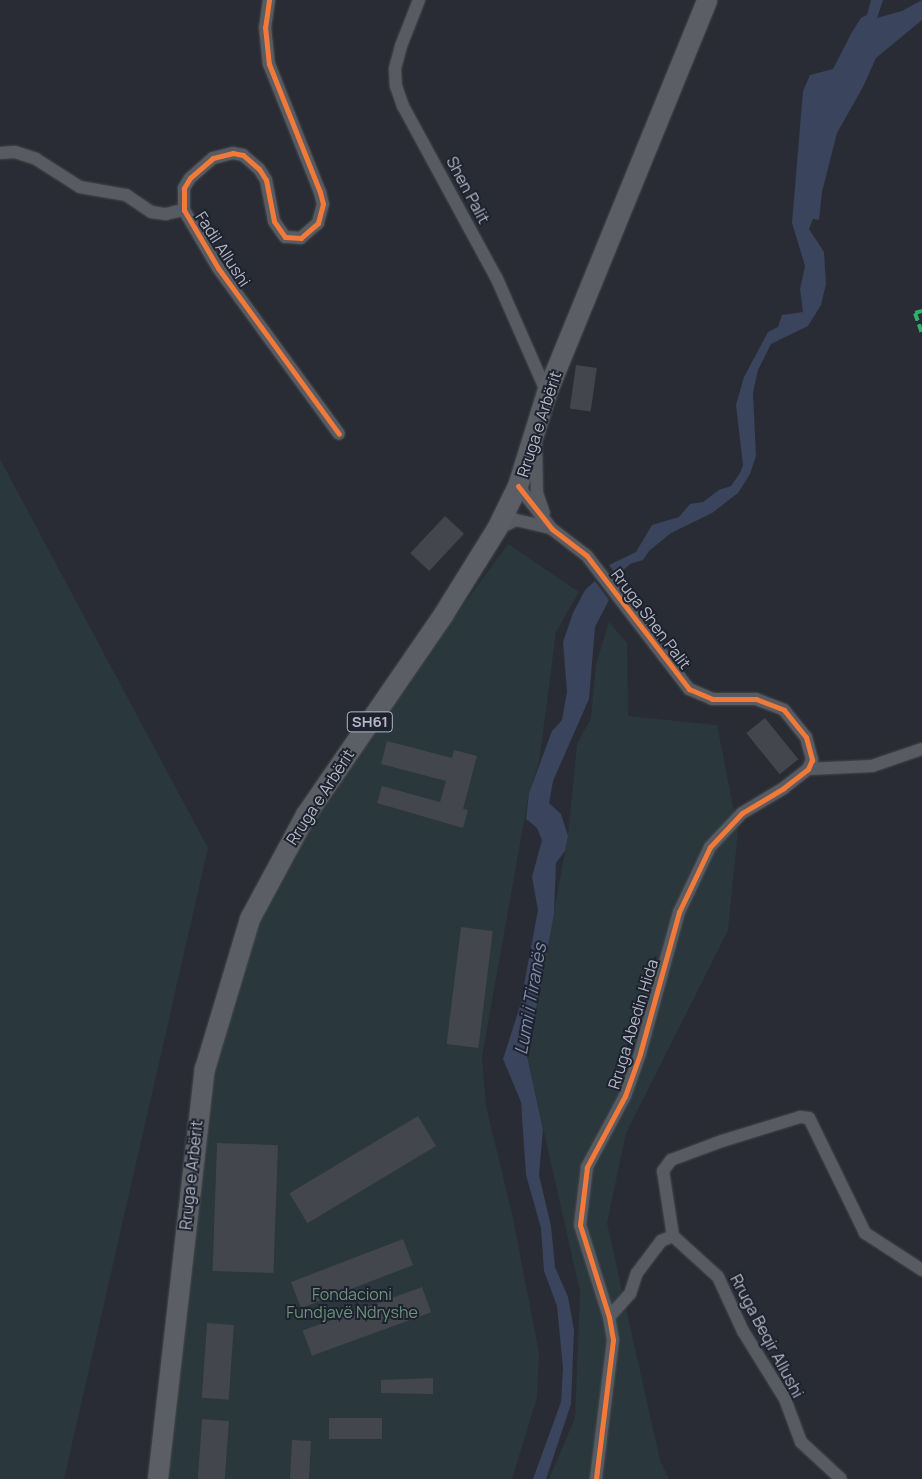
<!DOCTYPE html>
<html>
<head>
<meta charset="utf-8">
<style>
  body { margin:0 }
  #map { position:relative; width:922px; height:1479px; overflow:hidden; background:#292c34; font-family:Manrope,sans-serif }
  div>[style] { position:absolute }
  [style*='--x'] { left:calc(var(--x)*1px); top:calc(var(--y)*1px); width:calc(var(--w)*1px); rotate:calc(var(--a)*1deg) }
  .green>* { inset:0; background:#2a373c }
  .water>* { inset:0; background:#3a445c }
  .building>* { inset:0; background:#43464d; transform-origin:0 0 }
  .roads { filter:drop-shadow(0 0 1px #47494e) drop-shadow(0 0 1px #47494e) }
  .street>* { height:12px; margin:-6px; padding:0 6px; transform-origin:6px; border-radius:6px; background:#595b62 }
  .primary>* { height:20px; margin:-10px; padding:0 10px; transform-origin:10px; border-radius:10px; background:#5b5e64 }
  .quiet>* { height:4px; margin-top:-2px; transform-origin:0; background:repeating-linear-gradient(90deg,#2db169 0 8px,transparent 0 12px) }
  .cycleway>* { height:5px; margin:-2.5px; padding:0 2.5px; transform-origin:2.5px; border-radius:2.5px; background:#f17a3a }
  span { translate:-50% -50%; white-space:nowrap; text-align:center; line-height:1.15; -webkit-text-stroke:4px #1d222e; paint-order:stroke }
  .shield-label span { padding:1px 4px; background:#1d222e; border:1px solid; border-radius:4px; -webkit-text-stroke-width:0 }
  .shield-label { font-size:15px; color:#b3b8c5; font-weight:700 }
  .street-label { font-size:16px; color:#b3b8c5 }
  .park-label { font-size:16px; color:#6d937b }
  .water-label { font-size:18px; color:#7e8baa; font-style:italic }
</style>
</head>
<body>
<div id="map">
  <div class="green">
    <i style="clip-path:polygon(0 459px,208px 848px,64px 1479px,0 1479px)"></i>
    <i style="clip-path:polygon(508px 544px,579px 592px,556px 632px,539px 762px,529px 793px,482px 1057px,486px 1106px,513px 1218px,539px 1353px,537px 1397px,512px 1479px,152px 1479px,208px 1070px,245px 944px,304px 831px,362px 744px)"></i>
    <i style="clip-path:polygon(609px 622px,627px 643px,628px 716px,717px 725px,738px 831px,728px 930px,626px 1133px,607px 1223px,660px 1460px,669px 1479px,549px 1479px,575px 1418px,580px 1292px,527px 1056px,568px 836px,577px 744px,591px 718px,596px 664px)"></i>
  </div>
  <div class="water">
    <i style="clip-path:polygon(871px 0,883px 0,877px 18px,902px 11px,922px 0,922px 20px,876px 58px,863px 87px,837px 133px,822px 192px,819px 220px,813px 219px,809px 229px,824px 252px,826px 284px,821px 305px,808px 326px,771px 344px,758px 370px,753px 393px,756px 456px,750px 474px,738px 493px,712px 513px,671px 533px,649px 551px,643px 560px,630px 564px,617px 576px,609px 565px,636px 552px,652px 525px,679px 517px,690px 504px,703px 502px,719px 490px,731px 486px,740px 473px,743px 465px,736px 405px,744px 377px,768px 332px,778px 327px,782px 315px,803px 312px,800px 289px,805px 266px,792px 223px,803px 91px,810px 75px,833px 69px,852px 32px,861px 18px,867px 15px)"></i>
    <i style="clip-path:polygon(595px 581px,609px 600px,595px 627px,589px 699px,553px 781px,549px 803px,561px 814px,568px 836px,565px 851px,556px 863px,554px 914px,527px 1056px,543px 1129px,539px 1175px,551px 1226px,555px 1267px,568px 1297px,574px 1330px,571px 1404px,546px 1479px,533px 1479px,561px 1402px,563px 1368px,557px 1306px,544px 1271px,541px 1228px,526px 1175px,521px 1102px,503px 1059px,520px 1006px,538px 910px,532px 877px,542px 840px,537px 828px,526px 819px,529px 793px,552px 731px,562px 720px,567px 692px,563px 642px,573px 613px,585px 590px)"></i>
  </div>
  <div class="building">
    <i style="left:576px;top:365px;width:21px;height:44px;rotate:8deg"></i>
    <i style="left:445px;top:516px;width:26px;height:51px;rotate:43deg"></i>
    <i style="left:765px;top:718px;width:53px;height:24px;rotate:51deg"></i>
    <i style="clip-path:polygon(387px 741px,452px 758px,454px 750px,477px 756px,463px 809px,468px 810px,463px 828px,377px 803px,382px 786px,440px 802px,446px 781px,381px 764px)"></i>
    <i style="left:461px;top:927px;width:32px;height:118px;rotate:7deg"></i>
    <i style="left:418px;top:1116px;width:35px;height:150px;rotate:59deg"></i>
    <i style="left:217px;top:1143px;width:61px;height:128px;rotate:2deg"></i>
    <i style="left:403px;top:1239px;width:28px;height:120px;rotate:69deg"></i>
    <i style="left:422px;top:1287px;width:27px;height:127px;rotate:70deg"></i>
    <i style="left:207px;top:1323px;width:27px;height:75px;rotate:4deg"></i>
    <i style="clip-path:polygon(433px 1378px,433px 1394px,381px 1393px,381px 1380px)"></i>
    <i style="left:329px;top:1418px;width:53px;height:21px"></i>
    <i style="left:202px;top:1419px;width:27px;height:60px;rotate:4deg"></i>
    <i style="left:292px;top:1440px;width:19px;height:39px;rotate:3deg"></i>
  </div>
  <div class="roads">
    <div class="street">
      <i style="--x:269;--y:0;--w:27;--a:98"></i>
      <i style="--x:265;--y:27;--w:37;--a:84"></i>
      <i style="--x:269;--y:64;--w:138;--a:68.3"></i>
      <i style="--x:320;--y:192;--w:12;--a:76"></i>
      <i style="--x:323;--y:204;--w:20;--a:105"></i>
      <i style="--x:318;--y:223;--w:23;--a:139"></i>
      <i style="--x:301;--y:238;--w:16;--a:-176"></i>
      <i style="--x:285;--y:237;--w:19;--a:-125"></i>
      <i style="--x:274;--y:221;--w:42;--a:-101"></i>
      <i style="--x:266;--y:180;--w:13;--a:-122"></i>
      <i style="--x:259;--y:169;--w:21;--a:-139"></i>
      <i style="--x:243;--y:155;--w:10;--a:-169"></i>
      <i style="--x:233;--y:153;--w:21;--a:166"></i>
      <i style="--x:213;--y:158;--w:30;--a:139"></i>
      <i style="--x:190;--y:178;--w:12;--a:121"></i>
      <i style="--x:184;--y:188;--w:22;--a:90"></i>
      <i style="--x:184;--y:210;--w:67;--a:59.6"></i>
      <i style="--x:218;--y:268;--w:205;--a:53.9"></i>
      <i style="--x:419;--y:0;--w:49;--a:111.4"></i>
      <i style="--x:401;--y:46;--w:24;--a:105"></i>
      <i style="--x:395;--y:69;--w:17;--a:87"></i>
      <i style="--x:396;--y:86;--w:21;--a:71"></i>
      <i style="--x:403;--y:106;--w:197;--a:61.5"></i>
      <i style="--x:497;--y:279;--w:124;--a:66.3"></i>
      <i style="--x:0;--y:153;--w:15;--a:-4"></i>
      <i style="--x:15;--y:152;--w:22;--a:18"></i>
      <i style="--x:36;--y:159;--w:52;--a:32.5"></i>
      <i style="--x:80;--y:187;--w:47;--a:9.9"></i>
      <i style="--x:126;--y:195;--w:30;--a:34"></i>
      <i style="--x:151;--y:212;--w:15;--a:8"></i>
      <i style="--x:166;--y:214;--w:18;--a:-13"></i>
      <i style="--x:536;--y:447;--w:46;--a:88.8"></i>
      <i style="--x:537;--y:493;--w:21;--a:71"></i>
      <i style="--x:518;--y:486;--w:55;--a:51.7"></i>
      <i style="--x:552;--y:529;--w:44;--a:37.6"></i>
      <i style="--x:587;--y:556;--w:168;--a:52.5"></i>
      <i style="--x:689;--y:689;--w:25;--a:23"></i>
      <i style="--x:712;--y:699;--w:44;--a:0"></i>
      <i style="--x:756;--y:699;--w:30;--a:21"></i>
      <i style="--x:784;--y:710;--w:35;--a:51"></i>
      <i style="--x:806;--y:737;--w:24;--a:75"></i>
      <i style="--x:812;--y:760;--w:10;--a:114"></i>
      <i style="--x:808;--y:769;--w:31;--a:142"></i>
      <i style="--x:784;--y:788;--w:49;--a:149.2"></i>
      <i style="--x:742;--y:813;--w:47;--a:133.3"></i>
      <i style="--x:710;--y:847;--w:72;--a:115.5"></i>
      <i style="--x:679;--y:912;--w:147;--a:105.4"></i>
      <i style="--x:640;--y:1054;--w:45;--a:109.7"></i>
      <i style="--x:625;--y:1096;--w:81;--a:118.2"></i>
      <i style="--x:587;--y:1167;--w:58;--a:96.9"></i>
      <i style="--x:580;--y:1225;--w:96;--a:72.5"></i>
      <i style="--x:609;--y:1317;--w:23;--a:80"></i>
      <i style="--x:613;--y:1340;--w:140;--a:97"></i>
      <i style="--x:498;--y:529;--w:20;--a:-27"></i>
      <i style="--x:516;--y:520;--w:35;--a:13"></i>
      <i style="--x:808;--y:769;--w:64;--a:-2.7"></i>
      <i style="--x:872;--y:766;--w:53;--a:-18.8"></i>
      <i style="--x:673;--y:1236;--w:66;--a:-98.7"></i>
      <i style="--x:663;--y:1171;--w:14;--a:-54"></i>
      <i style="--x:671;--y:1160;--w:54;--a:-20.4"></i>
      <i style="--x:722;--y:1141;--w:82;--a:-17.1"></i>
      <i style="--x:800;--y:1117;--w:9;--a:6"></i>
      <i style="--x:809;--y:1118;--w:128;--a:64"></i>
      <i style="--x:865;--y:1233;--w:68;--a:33"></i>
      <i style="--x:609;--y:1317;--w:31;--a:-48"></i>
      <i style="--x:630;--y:1294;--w:22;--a:-72"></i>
      <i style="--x:637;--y:1273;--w:31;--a:-53"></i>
      <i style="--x:656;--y:1248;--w:9;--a:-54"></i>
      <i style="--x:661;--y:1241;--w:13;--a:-23"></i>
      <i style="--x:673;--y:1236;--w:61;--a:42.3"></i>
      <i style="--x:718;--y:1277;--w:60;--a:65.2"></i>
      <i style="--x:743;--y:1331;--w:80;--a:58.3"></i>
      <i style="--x:785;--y:1399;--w:46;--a:69.6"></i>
      <i style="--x:801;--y:1442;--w:54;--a:42.8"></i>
    </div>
    <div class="primary">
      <i style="--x:158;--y:1479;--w:413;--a:-83.5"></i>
      <i style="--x:205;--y:1069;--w:157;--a:-73.3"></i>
      <i style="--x:250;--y:919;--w:118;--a:-61.7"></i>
      <i style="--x:306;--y:815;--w:244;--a:-55.5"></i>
      <i style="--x:444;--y:614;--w:100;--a:-58.1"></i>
      <i style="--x:497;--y:529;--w:48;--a:-64"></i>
      <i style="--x:518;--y:486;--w:97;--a:-72.7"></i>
      <i style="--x:547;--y:393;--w:424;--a:-67.8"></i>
    </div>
  </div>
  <div class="quiet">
    <i style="--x:922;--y:311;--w:7;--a:164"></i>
    <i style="--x:915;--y:313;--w:21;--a:71"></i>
  </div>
  <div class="cycleway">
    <i style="--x:269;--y:0;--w:27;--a:98"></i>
    <i style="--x:265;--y:27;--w:37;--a:84"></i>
    <i style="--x:269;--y:64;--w:138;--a:68.3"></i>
    <i style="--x:320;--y:192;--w:12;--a:76"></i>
    <i style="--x:323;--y:204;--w:20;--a:105"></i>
    <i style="--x:318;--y:223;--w:23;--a:139"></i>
    <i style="--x:301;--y:238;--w:16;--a:-176"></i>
    <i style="--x:285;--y:237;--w:19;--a:-125"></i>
    <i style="--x:274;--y:221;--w:42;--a:-101"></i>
    <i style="--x:266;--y:180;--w:13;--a:-122"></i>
    <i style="--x:259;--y:169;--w:21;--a:-139"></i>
    <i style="--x:243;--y:155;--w:10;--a:-169"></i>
    <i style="--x:233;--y:153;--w:21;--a:166"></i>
    <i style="--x:213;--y:158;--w:30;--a:139"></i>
    <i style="--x:190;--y:178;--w:12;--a:121"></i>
    <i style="--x:184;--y:188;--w:22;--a:90"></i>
    <i style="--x:184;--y:210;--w:67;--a:59.6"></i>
    <i style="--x:218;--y:268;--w:205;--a:53.9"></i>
    <i style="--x:518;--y:486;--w:55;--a:51.7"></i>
    <i style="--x:552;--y:529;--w:44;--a:37.6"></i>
    <i style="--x:587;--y:556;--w:168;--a:52.5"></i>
    <i style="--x:689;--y:689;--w:25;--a:23"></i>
    <i style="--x:712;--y:699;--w:44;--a:0"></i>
    <i style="--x:756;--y:699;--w:30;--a:21"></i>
    <i style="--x:784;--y:710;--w:35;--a:51"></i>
    <i style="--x:806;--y:737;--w:24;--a:75"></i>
    <i style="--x:812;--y:760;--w:10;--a:114"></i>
    <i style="--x:808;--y:769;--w:31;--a:142"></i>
    <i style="--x:784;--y:788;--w:49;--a:149.2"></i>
    <i style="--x:742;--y:813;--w:47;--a:133.3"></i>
    <i style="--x:710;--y:847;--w:72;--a:115.5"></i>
    <i style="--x:679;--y:912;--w:147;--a:105.4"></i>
    <i style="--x:640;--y:1054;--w:45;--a:109.7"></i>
    <i style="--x:625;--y:1096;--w:81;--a:118.2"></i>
    <i style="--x:587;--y:1167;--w:58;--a:96.9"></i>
    <i style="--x:580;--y:1225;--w:96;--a:72.5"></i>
    <i style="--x:609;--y:1317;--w:23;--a:80"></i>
    <i style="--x:613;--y:1340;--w:140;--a:97"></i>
  </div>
  <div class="shield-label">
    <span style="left:370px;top:722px">SH61</span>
  </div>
  <div class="street-label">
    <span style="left:468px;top:190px;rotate:62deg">Shen Palit</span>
    <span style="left:223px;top:249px;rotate:57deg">Fadil Allushi</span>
    <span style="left:539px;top:424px;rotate:-72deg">Rruga e Arbërit</span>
    <span style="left:651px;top:619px;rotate:53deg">Rruga Shen Palit</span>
    <span style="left:320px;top:797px;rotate:-57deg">Rruga e Arbërit</span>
    <span style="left:633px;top:1024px;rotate:-73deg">Rruga Abedin Hida</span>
    <span style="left:191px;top:1175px;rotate:-84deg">Rruga e Arbërit</span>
    <span style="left:767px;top:1336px;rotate:62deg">Rruga Beqir Allushi</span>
  </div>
  <div class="park-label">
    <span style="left:352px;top:1303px">Fondacioni<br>Fundjavë Ndryshe</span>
  </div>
  <div class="water-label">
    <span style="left:530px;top:999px;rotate:-80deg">Lumi i Tiranës</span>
  </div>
</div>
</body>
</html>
